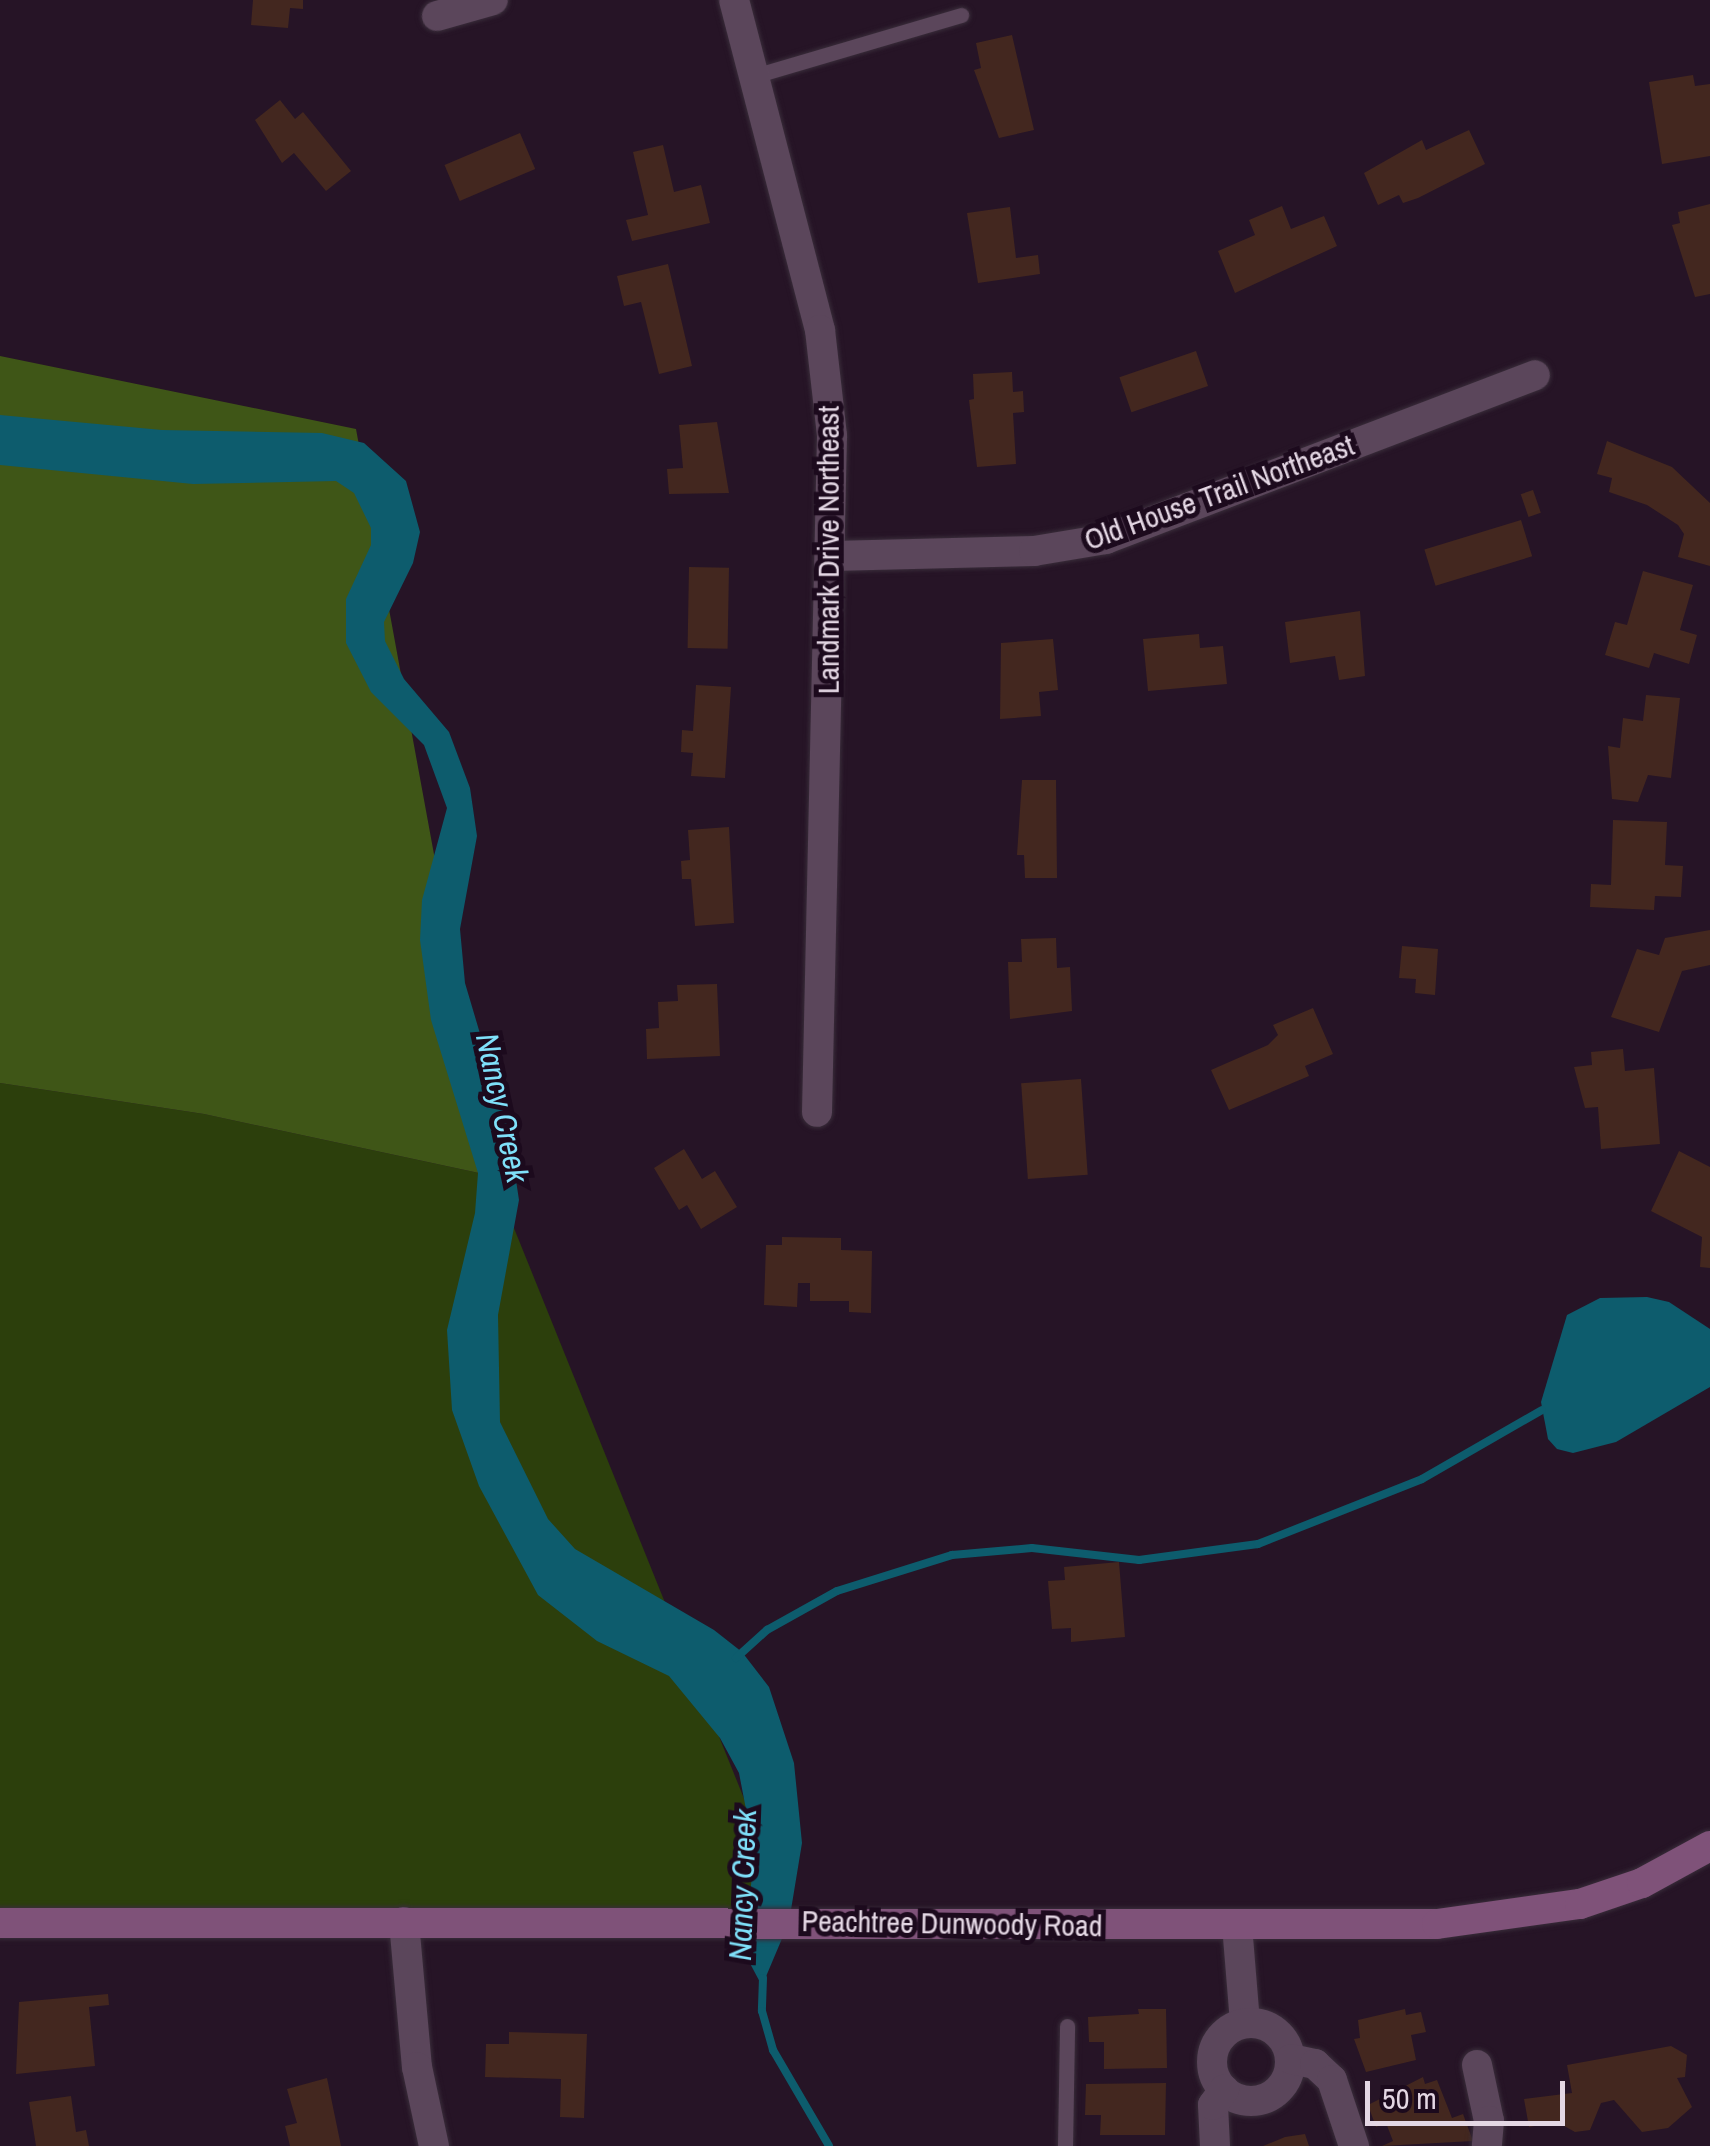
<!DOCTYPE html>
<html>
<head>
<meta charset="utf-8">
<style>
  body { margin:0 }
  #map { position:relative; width:1710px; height:2146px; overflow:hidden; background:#261426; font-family:"Archivo Narrow",sans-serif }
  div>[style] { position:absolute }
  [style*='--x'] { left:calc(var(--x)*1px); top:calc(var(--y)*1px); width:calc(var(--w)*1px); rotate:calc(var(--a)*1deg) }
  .green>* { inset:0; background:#2c3f0c }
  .forest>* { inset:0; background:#3f5617 }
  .water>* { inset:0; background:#0d5c6d }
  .stream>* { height:8px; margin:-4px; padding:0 4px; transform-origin:4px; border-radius:4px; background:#0d5c6d }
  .building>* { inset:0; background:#43271f; transform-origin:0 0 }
  .roads { filter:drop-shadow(0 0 2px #392d3a) drop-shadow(0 0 2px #392d3a) }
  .lane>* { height:15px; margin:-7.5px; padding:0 7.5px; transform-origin:7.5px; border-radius:7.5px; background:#5b465b }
  .street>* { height:30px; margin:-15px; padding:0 15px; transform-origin:15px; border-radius:15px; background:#5b465b }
  .street>.ring { margin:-15px; padding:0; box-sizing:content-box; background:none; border:30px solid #5b465b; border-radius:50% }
  .secondary>* { height:30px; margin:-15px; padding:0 15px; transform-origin:15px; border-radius:15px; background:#7f5279 }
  span { translate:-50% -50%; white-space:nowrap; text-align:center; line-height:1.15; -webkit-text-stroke:10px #1c0a1d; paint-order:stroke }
  .street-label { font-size:30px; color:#e4d7e4 }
  .water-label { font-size:32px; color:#7fe0fa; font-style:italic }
  .scale { position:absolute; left:1365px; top:2081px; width:200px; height:45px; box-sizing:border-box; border:5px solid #e4d7e4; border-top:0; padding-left:12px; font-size:30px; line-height:35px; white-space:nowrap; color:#e4d7e4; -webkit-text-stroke:8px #1c0a1d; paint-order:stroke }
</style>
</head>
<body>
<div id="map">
  <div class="green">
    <i style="clip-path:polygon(0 1083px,204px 1114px,493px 1176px,793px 1920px,0 1927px)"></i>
  </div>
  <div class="forest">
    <i style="clip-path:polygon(0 356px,356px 429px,493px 1176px,204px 1114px,0 1083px)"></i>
  </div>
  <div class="water">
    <i style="clip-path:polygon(0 415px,162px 430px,322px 433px,364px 443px,406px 481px,420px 532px,413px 563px,384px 622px,385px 641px,404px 679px,449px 732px,470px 788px,477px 836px,460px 929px,465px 983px,508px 1128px,519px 1200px,498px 1315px,500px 1422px,548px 1519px,575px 1549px,714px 1630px,742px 1652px,769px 1687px,794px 1763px,802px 1843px,789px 1922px,762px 1986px,745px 1954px,754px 1851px,739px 1773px,720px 1738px,669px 1676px,597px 1641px,538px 1595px,479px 1486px,452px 1410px,447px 1330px,475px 1213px,478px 1173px,431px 1020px,420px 940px,422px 900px,447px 808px,424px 745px,371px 692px,346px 643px,346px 599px,371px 545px,371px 528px,354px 493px,336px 481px,193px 484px,0 465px)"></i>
    <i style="clip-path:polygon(1647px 1297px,1669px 1302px,1710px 1329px,1710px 1387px,1616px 1442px,1573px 1453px,1557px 1449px,1548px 1439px,1541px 1402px,1567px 1315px,1600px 1298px)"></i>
  </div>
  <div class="stream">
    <i style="--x:736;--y:1658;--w:42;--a:-42.1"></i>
    <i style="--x:767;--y:1630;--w:80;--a:-29.1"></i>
    <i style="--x:837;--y:1591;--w:121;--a:-17.4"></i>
    <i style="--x:952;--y:1555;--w:80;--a:-5"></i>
    <i style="--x:1032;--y:1548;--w:108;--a:6.4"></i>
    <i style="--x:1139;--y:1560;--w:120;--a:-7.7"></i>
    <i style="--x:1258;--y:1544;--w:176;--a:-21.6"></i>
    <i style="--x:1422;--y:1479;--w:138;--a:-29.9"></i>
    <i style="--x:763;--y:1978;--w:33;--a:92"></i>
    <i style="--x:762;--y:2011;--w:41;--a:74.2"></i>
    <i style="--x:773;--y:2050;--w:111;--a:59.7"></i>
  </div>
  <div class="building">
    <i style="clip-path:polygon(253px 0,303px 0,303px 9px,290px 8px,288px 28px,251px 25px)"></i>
    <i style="clip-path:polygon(1012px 35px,1034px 130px,999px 138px,974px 70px,981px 68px,976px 43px)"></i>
    <i style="clip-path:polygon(1693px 75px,1695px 86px,1710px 84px,1710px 156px,1662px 164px,1649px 82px)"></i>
    <i style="clip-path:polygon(280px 100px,295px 119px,303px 112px,351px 171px,326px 191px,294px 153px,282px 163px,255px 120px)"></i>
    <i style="clip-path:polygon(1469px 130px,1485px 164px,1418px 198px,1403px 203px,1399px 195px,1378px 205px,1364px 173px,1422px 140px,1426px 150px)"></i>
    <i style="left:520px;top:133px;width:39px;height:82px;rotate:67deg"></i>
    <i style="clip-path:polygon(663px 145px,674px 192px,701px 185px,710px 223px,632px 241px,626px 220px,648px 215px,633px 152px)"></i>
    <i style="clip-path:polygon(1710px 204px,1710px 294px,1695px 297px,1672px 225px,1680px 223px,1678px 212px)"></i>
    <i style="clip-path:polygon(1282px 206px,1291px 229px,1324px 216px,1337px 246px,1235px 293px,1218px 251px,1255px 235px,1249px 220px)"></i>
    <i style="clip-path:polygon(1010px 207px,1016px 258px,1038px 255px,1040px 274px,978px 283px,967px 213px)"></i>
    <i style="clip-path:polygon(668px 264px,692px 366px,659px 374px,641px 302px,624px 306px,617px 276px)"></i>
    <i style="left:1196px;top:351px;width:37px;height:81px;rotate:71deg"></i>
    <i style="clip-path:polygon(1012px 372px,1013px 392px,1023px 391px,1024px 412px,1013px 413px,1016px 464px,977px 467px,969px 400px,974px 399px,973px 374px)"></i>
    <i style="clip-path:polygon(717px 422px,729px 493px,669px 494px,667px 469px,683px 468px,679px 425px)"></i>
    <i style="clip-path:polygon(1607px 441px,1672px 467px,1710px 503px,1710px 566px,1678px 557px,1684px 534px,1678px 525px,1647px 505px,1609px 492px,1612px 478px,1597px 474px)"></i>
    <i style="left:1533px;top:490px;width:24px;height:13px;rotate:71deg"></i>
    <i style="left:1521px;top:520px;width:38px;height:101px;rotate:73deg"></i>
    <i style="left:689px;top:567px;width:40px;height:81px;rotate:1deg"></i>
    <i style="clip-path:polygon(1643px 571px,1693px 585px,1680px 630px,1697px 635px,1689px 664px,1654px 653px,1649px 668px,1605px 655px,1615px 622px,1627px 625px)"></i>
    <i style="clip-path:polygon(1360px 611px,1365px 676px,1339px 680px,1335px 656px,1290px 663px,1285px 622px)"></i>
    <i style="clip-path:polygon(1199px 634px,1200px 648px,1223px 646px,1227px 684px,1148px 691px,1143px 639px)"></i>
    <i style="clip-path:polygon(1053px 639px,1058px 690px,1039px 692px,1041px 716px,1000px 719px,1001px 643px)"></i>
    <i style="clip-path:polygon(696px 685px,731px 687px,725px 778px,691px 776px,693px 753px,681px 752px,682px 730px,693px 731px)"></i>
    <i style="clip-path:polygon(1646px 695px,1680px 698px,1671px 778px,1648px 775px,1638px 802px,1612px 799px,1608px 746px,1620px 748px,1623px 718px,1643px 721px)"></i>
    <i style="clip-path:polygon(1022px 780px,1056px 780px,1057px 878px,1025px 878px,1024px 855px,1017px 855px)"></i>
    <i style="clip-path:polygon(1613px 820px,1667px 822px,1665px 865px,1683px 866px,1681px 897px,1655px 896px,1654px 910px,1590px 907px,1591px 884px,1611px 885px)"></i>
    <i style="clip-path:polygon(729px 827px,734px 923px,695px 926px,691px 879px,682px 879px,681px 861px,690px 860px,688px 830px)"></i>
    <i style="clip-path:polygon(1710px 930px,1710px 965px,1682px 971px,1659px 1032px,1611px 1017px,1637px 949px,1659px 955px,1665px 938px)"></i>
    <i style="clip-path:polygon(1056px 938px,1057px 968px,1070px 967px,1072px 1011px,1010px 1019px,1008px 962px,1022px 962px,1021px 939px)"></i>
    <i style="clip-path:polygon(1402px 946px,1438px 949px,1435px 995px,1415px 993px,1416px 979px,1399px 978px)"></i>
    <i style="clip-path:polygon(717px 984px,720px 1056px,647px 1059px,646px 1029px,659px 1028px,658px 1002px,678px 1001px,677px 985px)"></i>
    <i style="clip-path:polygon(1313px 1008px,1333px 1054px,1305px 1066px,1309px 1076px,1229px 1110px,1211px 1070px,1268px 1045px,1278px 1035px,1273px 1025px)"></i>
    <i style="clip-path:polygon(1623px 1049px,1625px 1071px,1654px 1068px,1660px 1144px,1601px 1149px,1598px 1107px,1585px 1108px,1574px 1067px,1592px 1065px,1591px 1052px)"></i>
    <i style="left:1081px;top:1079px;width:96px;height:60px;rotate:86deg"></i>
    <i style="clip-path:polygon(684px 1149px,702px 1179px,715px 1171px,737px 1207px,701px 1229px,687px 1205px,679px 1210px,654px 1168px)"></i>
    <i style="clip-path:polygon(1679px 1151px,1710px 1167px,1710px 1268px,1700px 1267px,1702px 1237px,1651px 1211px)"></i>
    <i style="clip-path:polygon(782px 1237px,841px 1238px,841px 1250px,872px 1251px,871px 1313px,849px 1312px,849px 1301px,810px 1301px,810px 1283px,798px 1283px,797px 1307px,764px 1305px,766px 1245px,782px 1245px)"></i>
    <i style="clip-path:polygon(1119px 1562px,1125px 1637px,1071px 1642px,1071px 1628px,1052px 1629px,1048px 1581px,1065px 1580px,1064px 1567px)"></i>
    <i style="clip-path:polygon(108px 1994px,109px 2005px,89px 2007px,95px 2066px,16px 2074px,19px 2002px)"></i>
    <i style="clip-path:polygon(1138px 2009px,1166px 2009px,1167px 2068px,1104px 2069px,1104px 2042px,1089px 2042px,1088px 2017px,1139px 2014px)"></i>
    <i style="clip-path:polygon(1405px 2009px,1406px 2015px,1421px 2012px,1426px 2032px,1411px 2035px,1416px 2060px,1366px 2072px,1354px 2039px,1360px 2038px,1358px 2020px)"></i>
    <i style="clip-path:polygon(509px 2032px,587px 2034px,584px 2118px,560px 2117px,561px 2079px,485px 2077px,486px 2044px,509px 2044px)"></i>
    <i style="clip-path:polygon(1671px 2046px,1687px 2055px,1685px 2077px,1677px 2078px,1692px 2107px,1668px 2128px,1642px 2132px,1614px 2100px,1601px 2103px,1590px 2130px,1575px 2132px,1557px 2122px,1529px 2127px,1524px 2099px,1572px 2093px,1567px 2065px)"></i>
    <i style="clip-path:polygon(1423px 2077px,1425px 2084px,1437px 2080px,1452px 2118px,1463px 2114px,1473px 2141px,1382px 2146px,1393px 2141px,1386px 2123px,1376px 2127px,1368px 2105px)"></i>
    <i style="clip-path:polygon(327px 2078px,341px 2146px,290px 2146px,285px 2126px,297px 2123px,287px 2089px)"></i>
    <i style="clip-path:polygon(1166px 2083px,1165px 2135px,1100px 2135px,1101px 2115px,1085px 2115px,1086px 2084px)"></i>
    <i style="clip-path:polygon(71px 2096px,76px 2132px,86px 2130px,89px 2146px,36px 2146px,29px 2102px)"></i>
    <i style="clip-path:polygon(1305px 2134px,1309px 2146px,1263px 2146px,1285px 2137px)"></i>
  </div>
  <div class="roads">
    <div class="lane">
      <i style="--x:754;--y:76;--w:216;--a:-16.4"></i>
      <i style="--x:1065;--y:2146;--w:120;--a:-89"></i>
    </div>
    <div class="street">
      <i style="--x:734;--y:0;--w:341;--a:75.4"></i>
      <i style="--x:820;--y:330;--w:107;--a:83.5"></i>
      <i style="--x:832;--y:436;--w:676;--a:91.27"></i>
      <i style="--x:437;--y:16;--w:58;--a:-15.9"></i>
      <i style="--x:832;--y:556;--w:202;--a:-1.4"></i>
      <i style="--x:1034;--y:551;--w:73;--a:-9.5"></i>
      <i style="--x:1106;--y:539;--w:459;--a:-20.9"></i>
      <i style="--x:404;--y:1922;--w:146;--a:84.9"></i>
      <i style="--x:417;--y:2067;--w:81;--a:77.9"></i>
      <i style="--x:1237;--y:1925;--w:98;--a:85.3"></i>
      <i class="ring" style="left:1212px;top:2023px;width:48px;height:48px"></i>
      <i style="--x:1291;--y:2059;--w:25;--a:12"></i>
      <i style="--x:1315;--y:2064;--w:23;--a:43"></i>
      <i style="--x:1332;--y:2080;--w:70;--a:71.6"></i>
      <i style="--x:1477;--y:2065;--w:57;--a:77.9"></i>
      <i style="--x:1489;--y:2121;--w:25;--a:95"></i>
      <i style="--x:1215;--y:2146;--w:41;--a:-92.8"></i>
      <i style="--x:1213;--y:2105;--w:19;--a:-54"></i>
    </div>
    <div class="secondary">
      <i style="--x:0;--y:1923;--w:1437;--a:0.04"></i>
      <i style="--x:1437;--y:1924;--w:144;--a:-8"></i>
      <i style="--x:1580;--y:1904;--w:65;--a:-18.7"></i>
      <i style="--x:1642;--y:1883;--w:77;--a:-28.6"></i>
    </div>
  </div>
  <div class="street-label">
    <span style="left:1219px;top:492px;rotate:-20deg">Old House Trail Northeast</span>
    <span style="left:828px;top:550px;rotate:-90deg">Landmark Drive Northeast</span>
    <span style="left:952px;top:1923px;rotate:1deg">Peachtree Dunwoody Road</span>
  </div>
  <div class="water-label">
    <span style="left:502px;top:1108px;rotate:78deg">Nancy Creek</span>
    <span style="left:743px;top:1885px;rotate:-88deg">Nancy Creek</span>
  </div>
  <div class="scale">50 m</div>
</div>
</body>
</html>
